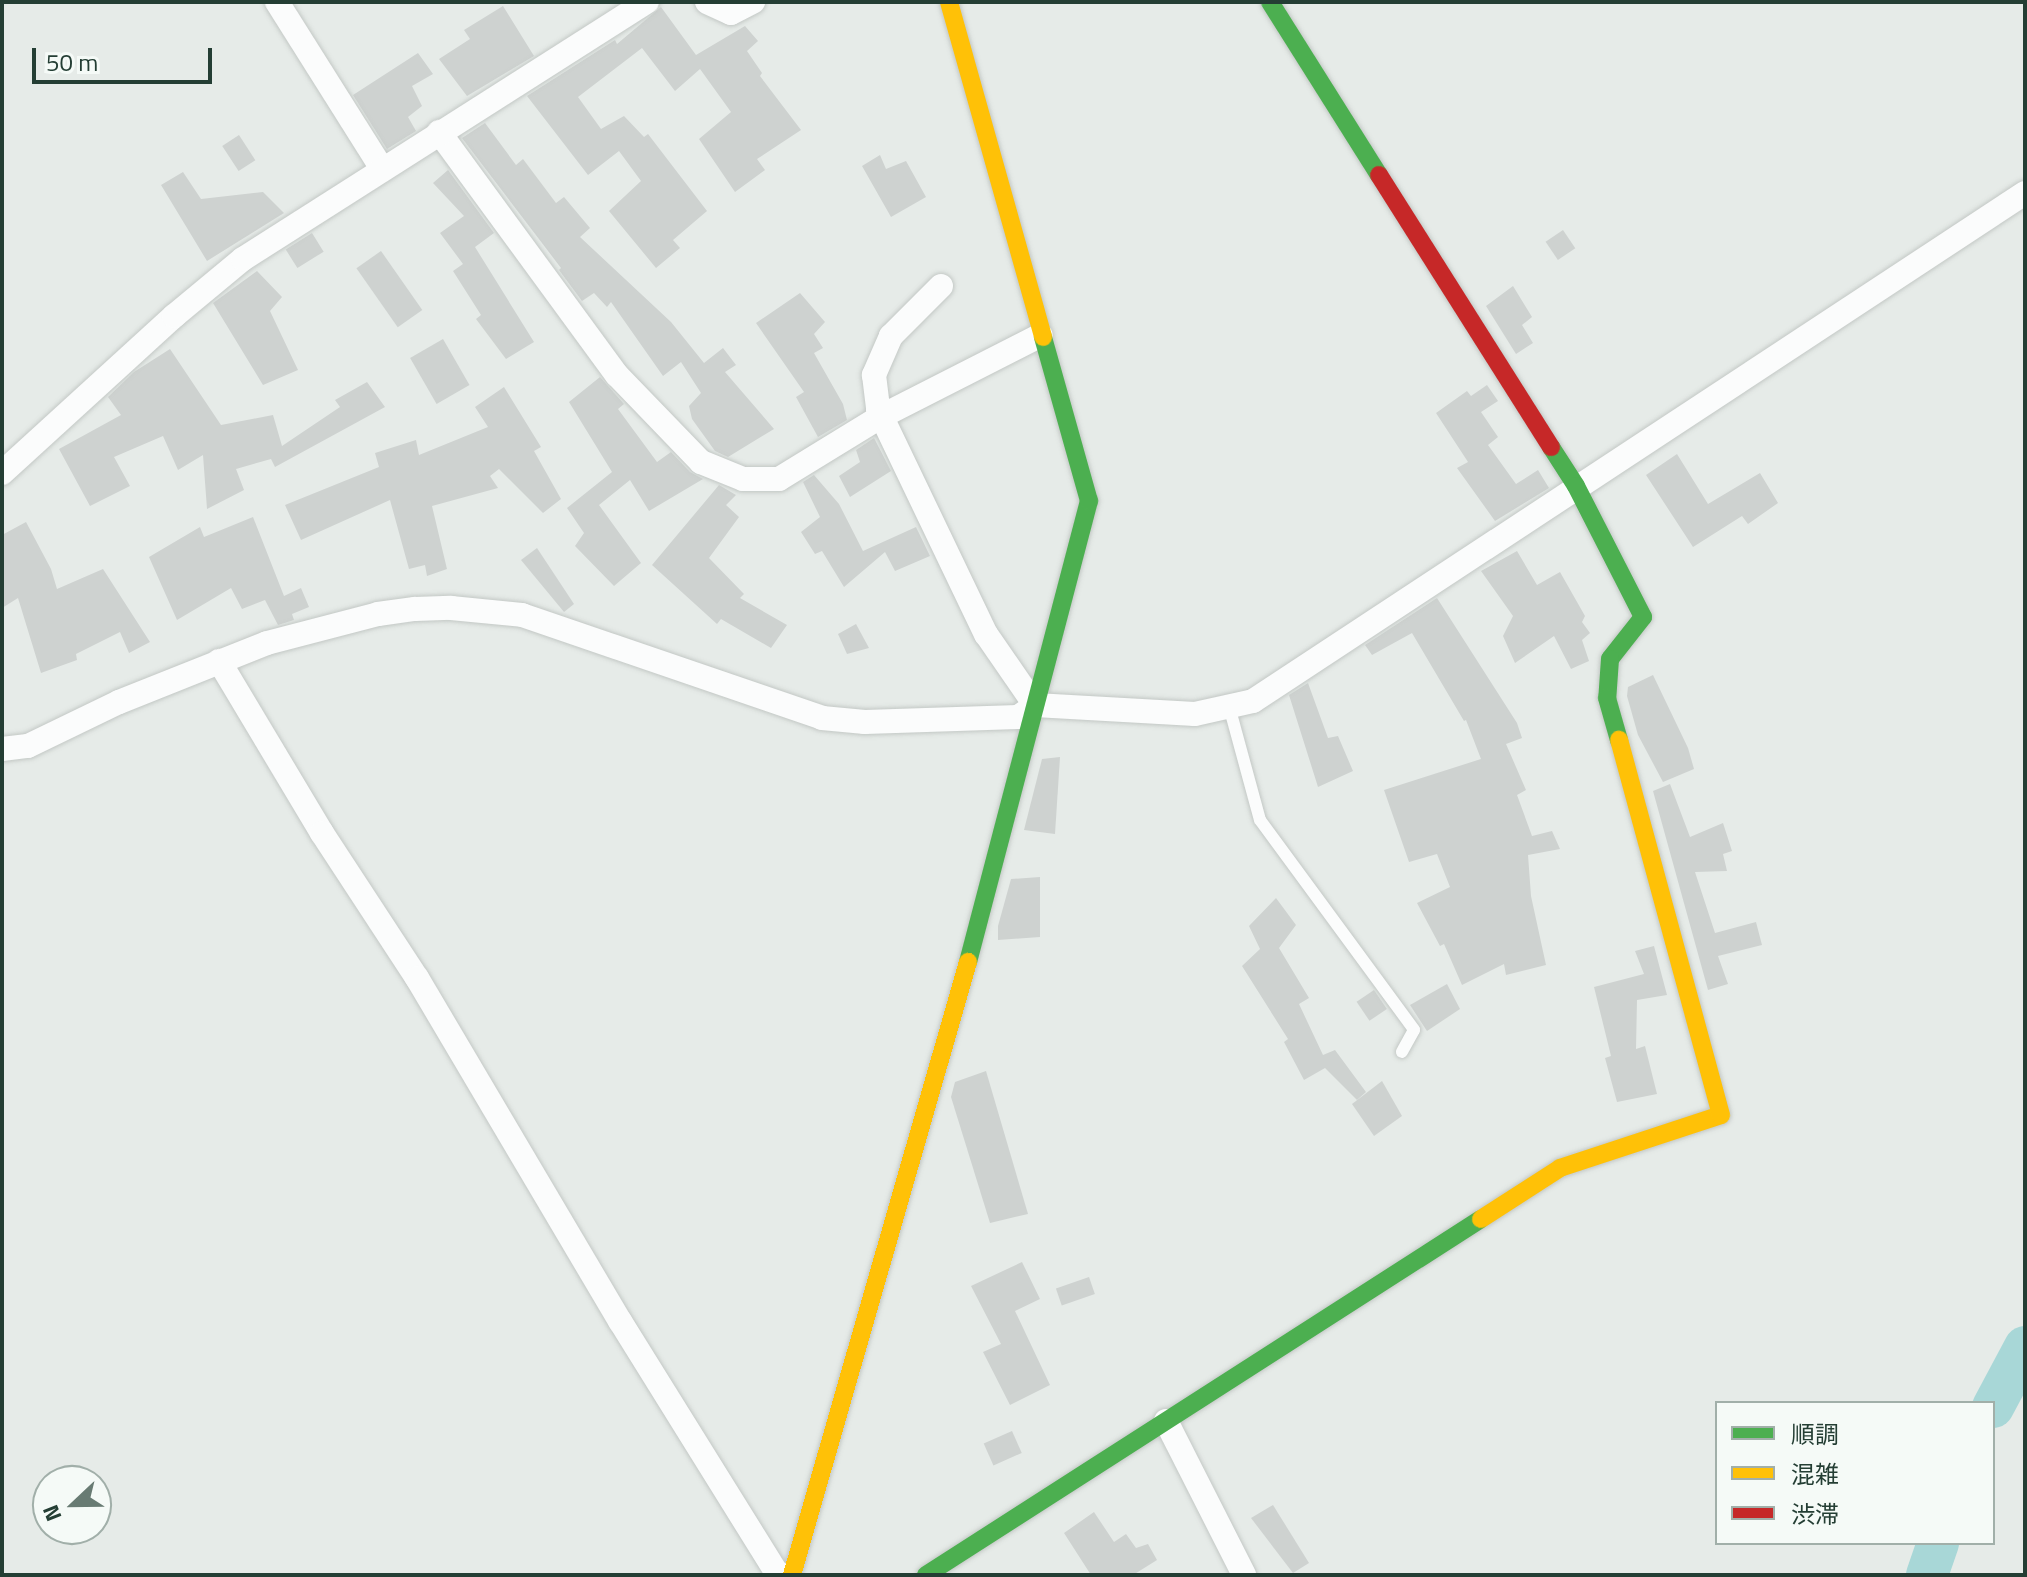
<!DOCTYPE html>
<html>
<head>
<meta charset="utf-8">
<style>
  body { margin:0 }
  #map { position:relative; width:2027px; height:1577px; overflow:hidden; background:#e6ebe8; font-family:"Titillium Web","Noto Sans JP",sans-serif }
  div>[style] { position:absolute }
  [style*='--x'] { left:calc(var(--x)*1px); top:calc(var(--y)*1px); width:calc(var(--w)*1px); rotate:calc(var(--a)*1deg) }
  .river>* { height:42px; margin:-21px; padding:0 21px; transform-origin:21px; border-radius:21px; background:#a8d7d7 }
  .building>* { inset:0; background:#ced2d0; transform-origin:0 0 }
  .roads { filter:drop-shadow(0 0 2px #c3c8c5) drop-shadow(0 0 2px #c3c8c5) }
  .lane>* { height:12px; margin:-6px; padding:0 6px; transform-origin:6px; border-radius:6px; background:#fbfcfc }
  .street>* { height:24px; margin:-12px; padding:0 12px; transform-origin:12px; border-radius:12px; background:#fbfcfc }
  .fast>* { height:18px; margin:-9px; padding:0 9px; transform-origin:9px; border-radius:9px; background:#4caf50 }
  .slow>* { height:18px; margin:-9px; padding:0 9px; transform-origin:9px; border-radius:9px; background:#ffc107 }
  .jam>* { height:18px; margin:-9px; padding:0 9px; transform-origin:9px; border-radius:9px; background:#c62828 }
  span { translate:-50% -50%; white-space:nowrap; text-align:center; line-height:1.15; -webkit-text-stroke:7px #f5faf7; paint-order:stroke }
  .frame { position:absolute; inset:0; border:4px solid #243e34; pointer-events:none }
  .legend { position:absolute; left:1715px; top:1401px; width:280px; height:144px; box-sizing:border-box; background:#f5faf7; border:2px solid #a1afa9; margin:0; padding:10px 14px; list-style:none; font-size:24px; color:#243e34 }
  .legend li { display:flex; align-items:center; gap:16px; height:40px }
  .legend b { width:40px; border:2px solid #a1afa9 }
  .north { position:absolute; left:32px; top:1465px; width:80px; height:80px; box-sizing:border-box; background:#f5faf7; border:2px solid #a1afa9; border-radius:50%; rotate:248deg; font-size:22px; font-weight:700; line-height:32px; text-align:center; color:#243e34 }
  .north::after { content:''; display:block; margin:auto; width:28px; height:36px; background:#687b73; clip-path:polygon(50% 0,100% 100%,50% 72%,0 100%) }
  .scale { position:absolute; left:32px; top:48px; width:180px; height:36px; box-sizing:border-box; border:4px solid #243e34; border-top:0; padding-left:10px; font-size:24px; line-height:28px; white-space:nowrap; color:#243e34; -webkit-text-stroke:6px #f5faf7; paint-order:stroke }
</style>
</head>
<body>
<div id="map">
  <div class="river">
    <i style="--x:1993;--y:1407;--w:68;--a:-61.9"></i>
    <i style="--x:1927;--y:1575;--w:34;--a:-71"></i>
  </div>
  <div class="building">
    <i style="clip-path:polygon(503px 6px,534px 56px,467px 96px,439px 59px,470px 39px,464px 30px)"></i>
    <i style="clip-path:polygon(661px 7px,696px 55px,745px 26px,758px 41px,747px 51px,762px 73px,760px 76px,801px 130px,757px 159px,765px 170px,735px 192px,699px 139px,731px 112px,700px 69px,675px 91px,642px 48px,578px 97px,601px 129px,624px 116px,644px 137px,648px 134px,707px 211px,673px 240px,680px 248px,656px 268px,609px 211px,641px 181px,619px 151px,588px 175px,527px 96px,615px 40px,617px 44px)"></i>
    <i style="clip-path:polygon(418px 53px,433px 74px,412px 86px,422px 106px,408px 117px,416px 131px,387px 149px,353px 95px)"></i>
    <i style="clip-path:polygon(485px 123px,516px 165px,523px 159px,556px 203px,564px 197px,590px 228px,580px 237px,671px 322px,704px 363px,723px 348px,736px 365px,725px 372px,774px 429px,728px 457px,715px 451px,692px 419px,689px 406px,701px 393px,681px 362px,663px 376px,611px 302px,607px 307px,594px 293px,582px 301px,559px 270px,561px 268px,462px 138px)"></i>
    <i style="left:239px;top:135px;width:30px;height:20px;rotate:57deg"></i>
    <i style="clip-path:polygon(880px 155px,886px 169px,906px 161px,926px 197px,891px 217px,862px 166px)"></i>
    <i style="clip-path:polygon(448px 170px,494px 233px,475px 247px,534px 342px,506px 359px,476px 319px,481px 315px,453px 271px,463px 264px,440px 233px,464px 216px,433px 183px)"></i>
    <i style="clip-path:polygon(183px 172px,201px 199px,263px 192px,284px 213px,207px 261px,161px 185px)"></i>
    <i style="left:1563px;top:230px;width:22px;height:21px;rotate:56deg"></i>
    <i style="left:312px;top:233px;width:22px;height:31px;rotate:58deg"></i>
    <i style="left:381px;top:251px;width:72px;height:30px;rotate:55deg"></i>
    <i style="clip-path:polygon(257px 271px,282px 297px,270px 311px,298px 370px,263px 385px,213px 303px)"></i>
    <i style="clip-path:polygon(1513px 286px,1532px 317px,1522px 325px,1533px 343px,1516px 354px,1486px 306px)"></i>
    <i style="clip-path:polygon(800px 293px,825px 322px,814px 334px,823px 348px,814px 353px,843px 404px,847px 420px,818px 437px,796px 397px,804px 392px,756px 323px)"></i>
    <i style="left:443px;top:339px;width:53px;height:38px;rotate:60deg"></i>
    <i style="clip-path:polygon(170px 349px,221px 425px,273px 415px,282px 446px,340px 407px,335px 400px,367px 382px,385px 407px,275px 467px,271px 459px,236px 469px,244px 490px,207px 509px,203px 455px,178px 470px,163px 436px,114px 457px,130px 486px,90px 506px,59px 449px,121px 415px,108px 397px,134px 372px)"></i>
    <i style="clip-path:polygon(600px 377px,624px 404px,618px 409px,657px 462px,671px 452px,690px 472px,703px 479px,649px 511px,630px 480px,599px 505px,641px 563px,614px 586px,575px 546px,584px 533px,567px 508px,612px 472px,569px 402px)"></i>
    <i style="clip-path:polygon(1487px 385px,1498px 401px,1481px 412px,1498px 437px,1488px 445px,1516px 484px,1538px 470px,1549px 488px,1495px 521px,1457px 468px,1468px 462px,1436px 413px,1467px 391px,1471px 396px)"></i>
    <i style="clip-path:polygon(504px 387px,541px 447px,534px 451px,561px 499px,543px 513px,499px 469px,490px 476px,498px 488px,432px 506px,447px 569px,427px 576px,425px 565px,409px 569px,390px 500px,301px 540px,285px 505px,379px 467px,375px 453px,416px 440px,419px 455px,488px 427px,475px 407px)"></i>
    <i style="clip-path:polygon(874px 438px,891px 471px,850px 497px,839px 476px,860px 462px,856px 450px)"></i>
    <i style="clip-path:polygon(1677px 454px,1708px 504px,1760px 473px,1778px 503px,1748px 524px,1742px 516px,1693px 547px,1646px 475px)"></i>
    <i style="clip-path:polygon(814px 475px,839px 504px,863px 551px,916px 527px,930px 556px,895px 571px,885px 552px,844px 587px,822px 551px,815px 554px,801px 532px,820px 517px,803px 482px)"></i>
    <i style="clip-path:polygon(719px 485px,736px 495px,726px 505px,739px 517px,709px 558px,744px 594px,740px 598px,787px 625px,771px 648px,721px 619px,717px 624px,652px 565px)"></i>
    <i style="clip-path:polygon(253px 517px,284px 596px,301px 588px,309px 607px,292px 614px,294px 620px,278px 625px,265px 600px,242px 609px,231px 588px,177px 620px,149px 557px,200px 527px,204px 537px)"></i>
    <i style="clip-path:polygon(26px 522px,51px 569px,57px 589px,103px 569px,150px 642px,129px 653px,120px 632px,76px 654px,77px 660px,41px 673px,18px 598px,2px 608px,2px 535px)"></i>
    <i style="clip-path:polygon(537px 548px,574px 604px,564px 612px,521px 560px)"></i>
    <i style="clip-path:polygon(1517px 551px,1537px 585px,1560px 572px,1585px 616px,1582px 622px,1590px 633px,1582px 640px,1589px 661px,1571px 669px,1554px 636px,1515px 663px,1503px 636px,1513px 616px,1481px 571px)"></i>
    <i style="clip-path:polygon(1437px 598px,1517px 723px,1522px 738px,1506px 744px,1526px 790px,1517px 795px,1532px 836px,1552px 831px,1560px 849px,1528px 855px,1531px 896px,1546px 965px,1506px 975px,1504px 964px,1462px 985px,1444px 944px,1440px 946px,1417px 903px,1450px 887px,1437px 854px,1409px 862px,1384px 790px,1481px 759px,1466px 720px,1464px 721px,1412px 633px,1372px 655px,1365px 645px)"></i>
    <i style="clip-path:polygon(856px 624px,869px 648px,847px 654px,838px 634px)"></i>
    <i style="clip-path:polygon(1653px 675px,1688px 748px,1694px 769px,1663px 782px,1638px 735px,1627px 696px,1628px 687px)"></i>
    <i style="clip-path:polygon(1308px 683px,1328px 738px,1338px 736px,1353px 771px,1318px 787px,1289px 695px)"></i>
    <i style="clip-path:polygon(1060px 757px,1055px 834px,1024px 830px,1042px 759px)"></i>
    <i style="clip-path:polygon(1670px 784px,1690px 837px,1723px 823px,1732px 851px,1723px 854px,1727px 871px,1695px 872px,1715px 933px,1756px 922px,1762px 945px,1718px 956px,1728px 984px,1708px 990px,1653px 791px)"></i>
    <i style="clip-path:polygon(1040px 877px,1040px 937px,998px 940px,998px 926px,1011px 879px)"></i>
    <i style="clip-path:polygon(1276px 898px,1296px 925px,1279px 948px,1309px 998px,1299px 1004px,1323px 1055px,1335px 1050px,1366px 1092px,1357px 1100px,1325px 1068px,1304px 1080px,1284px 1042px,1288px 1039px,1242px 966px,1260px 949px,1249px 926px)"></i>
    <i style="clip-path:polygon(1654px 946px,1667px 995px,1637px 1000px,1636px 1049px,1645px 1046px,1657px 1094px,1617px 1102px,1605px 1058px,1611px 1056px,1594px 987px,1644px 974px,1635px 951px)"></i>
    <i style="clip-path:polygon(1447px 984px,1460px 1009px,1427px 1031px,1410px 1005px)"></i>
    <i style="left:1374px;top:990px;width:23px;height:21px;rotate:56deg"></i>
    <i style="clip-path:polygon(986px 1071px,1028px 1214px,990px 1223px,951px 1097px,955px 1082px)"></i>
    <i style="clip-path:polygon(1382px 1081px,1402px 1116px,1374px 1136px,1352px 1104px)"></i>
    <i style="clip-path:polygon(1022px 1262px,1040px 1299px,1015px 1311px,1050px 1385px,1010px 1405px,983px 1352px,1001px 1344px,971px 1286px)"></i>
    <i style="left:1089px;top:1277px;width:18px;height:35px;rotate:71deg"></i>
    <i style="left:1012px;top:1431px;width:24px;height:31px;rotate:66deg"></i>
    <i style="clip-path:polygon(1273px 1505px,1309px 1563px,1293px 1573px,1251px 1518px)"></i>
    <i style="clip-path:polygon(1094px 1512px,1114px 1542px,1126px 1534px,1136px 1548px,1148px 1544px,1157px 1560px,1133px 1575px,1091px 1575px,1064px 1533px)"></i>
  </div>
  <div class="roads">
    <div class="lane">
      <i style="--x:1229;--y:706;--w:118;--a:74.8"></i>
      <i style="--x:1260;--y:820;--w:260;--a:53.7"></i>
      <i style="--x:1414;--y:1030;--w:25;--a:119"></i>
    </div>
    <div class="street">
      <i style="--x:277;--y:2;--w:197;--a:57.8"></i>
      <i style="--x:707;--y:2;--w:26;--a:25"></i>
      <i style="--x:731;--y:13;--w:25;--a:-27"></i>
      <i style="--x:439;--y:132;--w:301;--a:53.8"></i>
      <i style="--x:617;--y:375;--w:121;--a:46"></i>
      <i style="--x:701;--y:462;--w:45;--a:22"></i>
      <i style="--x:743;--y:479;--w:36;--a:0"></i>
      <i style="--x:779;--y:479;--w:121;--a:-31.5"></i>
      <i style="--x:882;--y:416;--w:178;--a:-27"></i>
      <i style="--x:941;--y:286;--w:71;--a:135"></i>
      <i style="--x:891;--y:336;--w:43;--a:113.6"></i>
      <i style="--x:874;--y:375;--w:34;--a:83"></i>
      <i style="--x:878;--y:409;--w:250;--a:64.4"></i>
      <i style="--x:986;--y:634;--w:86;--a:55.4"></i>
      <i style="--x:1035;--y:705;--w:160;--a:3.2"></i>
      <i style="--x:1195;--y:714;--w:59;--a:-12.6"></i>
      <i style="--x:1253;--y:701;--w:924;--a:-33.35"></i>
      <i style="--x:2;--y:473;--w:233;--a:-42.4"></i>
      <i style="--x:174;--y:316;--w:89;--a:-39.6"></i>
      <i style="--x:243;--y:259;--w:479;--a:-32.5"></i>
      <i style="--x:219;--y:661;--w:200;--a:59.1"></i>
      <i style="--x:322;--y:833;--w:173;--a:56.8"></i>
      <i style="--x:417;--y:978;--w:399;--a:59.4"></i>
      <i style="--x:620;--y:1321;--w:296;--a:58.1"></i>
      <i style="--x:776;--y:1572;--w:7;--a:27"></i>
      <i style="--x:2;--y:749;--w:26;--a:-7"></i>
      <i style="--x:28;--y:746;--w:101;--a:-25.8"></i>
      <i style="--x:119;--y:702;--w:159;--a:-21.7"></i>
      <i style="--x:267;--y:643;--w:115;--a:-14.6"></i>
      <i style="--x:378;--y:614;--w:37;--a:-8"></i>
      <i style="--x:415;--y:609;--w:36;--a:-2"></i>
      <i style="--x:451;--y:608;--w:71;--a:5.6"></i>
      <i style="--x:522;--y:615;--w:317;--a:18.9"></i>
      <i style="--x:822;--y:718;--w:43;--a:5.3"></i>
      <i style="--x:865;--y:722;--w:153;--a:-1.9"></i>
      <i style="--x:1018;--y:717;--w:21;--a:-35"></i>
      <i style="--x:1166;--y:1421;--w:173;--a:63.1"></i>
    </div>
    <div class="fast">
      <i style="--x:1270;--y:2;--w:204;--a:57.8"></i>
      <i style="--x:1551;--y:447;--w:46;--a:57.3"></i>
      <i style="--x:1576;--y:486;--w:147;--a:62.9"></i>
      <i style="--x:1643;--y:617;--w:53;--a:128.2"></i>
      <i style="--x:1610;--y:659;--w:39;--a:94"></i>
      <i style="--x:1607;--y:698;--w:44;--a:74.1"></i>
      <i style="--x:968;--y:962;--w:477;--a:-75.3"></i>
      <i style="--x:1089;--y:501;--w:170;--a:-105.7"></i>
      <i style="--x:926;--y:1575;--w:659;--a:-32.68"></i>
    </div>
    <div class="slow">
      <i style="--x:949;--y:2;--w:348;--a:74.3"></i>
      <i style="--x:1481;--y:1219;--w:94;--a:-32.8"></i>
      <i style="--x:1560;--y:1168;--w:169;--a:-18.2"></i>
      <i style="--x:1721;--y:1115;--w:389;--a:-105.2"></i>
      <i style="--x:792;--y:1575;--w:638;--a:-73.98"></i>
    </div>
    <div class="jam">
      <i style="--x:1379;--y:175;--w:322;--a:57.7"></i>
    </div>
  </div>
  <div class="frame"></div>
  <ul class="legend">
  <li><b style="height:10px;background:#4caf50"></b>順調</li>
  <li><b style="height:10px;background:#ffc107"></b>混雑</li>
  <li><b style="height:10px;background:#c62828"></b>渋滞</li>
  </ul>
  <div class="north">N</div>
  <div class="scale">50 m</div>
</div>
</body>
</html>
